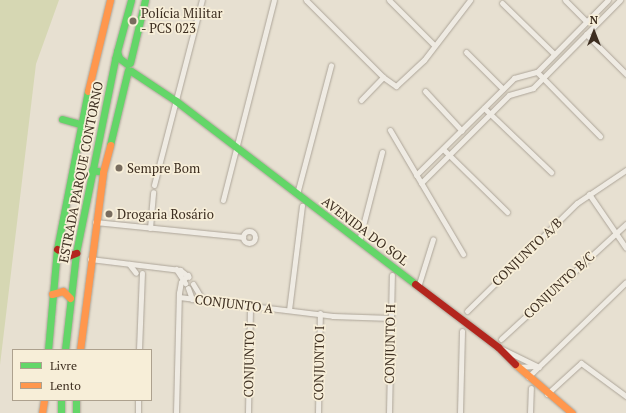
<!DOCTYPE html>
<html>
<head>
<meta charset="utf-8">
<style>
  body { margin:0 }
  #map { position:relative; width:626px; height:413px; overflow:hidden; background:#e7e0d1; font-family:"PT Serif",serif }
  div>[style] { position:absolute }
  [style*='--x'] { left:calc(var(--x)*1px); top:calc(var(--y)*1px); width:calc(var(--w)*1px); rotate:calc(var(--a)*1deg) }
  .green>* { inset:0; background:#d6d7b3 }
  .roads { filter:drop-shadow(0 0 1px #ada599) drop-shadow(0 0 1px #ada599) }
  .street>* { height:5px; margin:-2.5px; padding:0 2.5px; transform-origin:2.5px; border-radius:2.5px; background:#efebe3 }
  .street>.ring { margin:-2.5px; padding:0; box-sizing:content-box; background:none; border:5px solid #efebe3; border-radius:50% }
  .fast>* { height:7px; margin:-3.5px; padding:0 3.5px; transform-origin:3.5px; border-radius:3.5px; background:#63d668 }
  .slow>* { height:7px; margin:-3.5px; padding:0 3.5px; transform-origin:3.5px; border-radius:3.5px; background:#ff974d }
  .jam>* { height:7px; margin:-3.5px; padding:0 3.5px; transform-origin:3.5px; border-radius:3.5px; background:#b3261e }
  .dots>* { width:11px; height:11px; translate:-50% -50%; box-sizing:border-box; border:2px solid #f7eed8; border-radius:50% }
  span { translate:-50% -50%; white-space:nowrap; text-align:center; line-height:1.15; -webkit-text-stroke:3.5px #f7eed8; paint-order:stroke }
  .poi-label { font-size:13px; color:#3d2e20 }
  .left { translate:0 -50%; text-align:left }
  .street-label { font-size:13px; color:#3d2e20 }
  .legend { position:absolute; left:12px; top:349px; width:140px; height:52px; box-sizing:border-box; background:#f7eed8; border:1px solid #ada18e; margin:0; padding:5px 7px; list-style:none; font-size:12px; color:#3d2e20 }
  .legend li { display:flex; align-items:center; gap:8px; height:20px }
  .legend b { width:20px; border:1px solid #ada18e }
  .north { position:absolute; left:574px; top:12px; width:40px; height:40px; -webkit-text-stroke:3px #f7eed8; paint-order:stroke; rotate:0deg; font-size:11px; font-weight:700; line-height:16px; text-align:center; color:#3d2e20 }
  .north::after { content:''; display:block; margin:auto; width:14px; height:18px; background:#3d2e20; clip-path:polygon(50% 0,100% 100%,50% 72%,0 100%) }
</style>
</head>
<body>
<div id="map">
  <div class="green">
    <i style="clip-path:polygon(0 0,59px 0,36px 64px,0 365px)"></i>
  </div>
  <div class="roads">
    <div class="street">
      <i style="--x:306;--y:0;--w:109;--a:45"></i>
      <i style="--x:383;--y:77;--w:16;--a:35"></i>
      <i style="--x:396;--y:86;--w:38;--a:-43"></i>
      <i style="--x:424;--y:60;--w:76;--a:-52.5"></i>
      <i style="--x:389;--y:0;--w:64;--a:45"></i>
      <i style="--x:565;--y:0;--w:31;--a:45"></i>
      <i style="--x:502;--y:3;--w:73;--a:44.4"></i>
      <i style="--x:586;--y:34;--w:57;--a:45"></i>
      <i style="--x:466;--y:52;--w:52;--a:45"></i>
      <i style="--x:537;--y:72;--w:90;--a:45.5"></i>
      <i style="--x:425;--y:91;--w:54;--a:47.2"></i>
      <i style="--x:361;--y:100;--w:32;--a:-46"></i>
      <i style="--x:484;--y:108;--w:93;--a:43.7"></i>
      <i style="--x:390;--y:130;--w:144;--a:59.5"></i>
      <i style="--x:443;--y:149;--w:90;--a:44.5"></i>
      <i style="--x:416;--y:175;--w:138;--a:-44.7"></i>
      <i style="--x:514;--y:78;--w:24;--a:-15"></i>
      <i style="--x:537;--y:72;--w:101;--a:-45.4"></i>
      <i style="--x:421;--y:183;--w:124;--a:-45"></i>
      <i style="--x:509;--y:95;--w:25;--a:-16"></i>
      <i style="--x:533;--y:88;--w:124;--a:-45.3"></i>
      <i style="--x:154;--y:185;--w:191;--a:-75.5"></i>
      <i style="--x:297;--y:194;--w:133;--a:-75.2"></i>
      <i style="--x:589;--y:194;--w:65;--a:55.6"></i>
      <i style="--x:223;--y:200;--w:206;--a:-75.7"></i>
      <i style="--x:95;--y:222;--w:149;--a:5.8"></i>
      <i style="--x:150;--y:228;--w:36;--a:-85"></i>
      <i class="ring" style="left:243px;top:231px;width:7px;height:7px"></i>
      <i style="--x:359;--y:241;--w:92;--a:-75.5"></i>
      <i style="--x:90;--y:259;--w:91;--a:7"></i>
      <i style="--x:180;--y:270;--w:11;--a:38"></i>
      <i style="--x:129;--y:264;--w:11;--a:52"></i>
      <i style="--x:176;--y:269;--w:17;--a:57"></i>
      <i style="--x:193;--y:284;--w:17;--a:59"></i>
      <i style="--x:418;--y:287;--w:50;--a:-72.6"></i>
      <i style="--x:188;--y:288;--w:12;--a:70"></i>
      <i style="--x:179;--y:297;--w:155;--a:7"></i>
      <i style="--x:333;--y:316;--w:58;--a:2"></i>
      <i style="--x:289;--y:310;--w:105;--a:-82.9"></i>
      <i style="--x:467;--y:311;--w:154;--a:-44.5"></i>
      <i style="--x:577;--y:203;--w:59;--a:-34"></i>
      <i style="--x:501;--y:339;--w:170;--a:-42.6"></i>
      <i style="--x:502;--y:349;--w:41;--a:25.9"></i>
      <i style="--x:139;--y:350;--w:77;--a:-87.8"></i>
      <i style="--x:517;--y:367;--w:18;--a:-3"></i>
      <i style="--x:528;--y:377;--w:136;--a:-44.1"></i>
      <i style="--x:547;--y:394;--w:46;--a:-42.4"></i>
      <i style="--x:581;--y:363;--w:56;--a:36.3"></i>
      <i style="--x:138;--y:413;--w:13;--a:-90"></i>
      <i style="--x:176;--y:413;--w:120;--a:-88.6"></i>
      <i style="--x:179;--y:293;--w:11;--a:-80"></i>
      <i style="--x:181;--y:282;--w:10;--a:-45"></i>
      <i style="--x:248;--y:413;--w:107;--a:-88.9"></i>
      <i style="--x:318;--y:413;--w:100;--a:-88.9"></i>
      <i style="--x:389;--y:413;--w:138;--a:-88.8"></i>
      <i style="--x:460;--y:413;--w:82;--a:-88.6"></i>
      <i style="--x:530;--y:413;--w:25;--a:-88"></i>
    </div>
    <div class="fast">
      <i style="--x:117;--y:51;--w:7;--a:74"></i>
      <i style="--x:119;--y:58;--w:10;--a:37"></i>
      <i style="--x:130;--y:63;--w:65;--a:-76.6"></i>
      <i style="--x:131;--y:71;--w:54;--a:33.7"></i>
      <i style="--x:176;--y:101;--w:301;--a:37.4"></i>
      <i style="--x:62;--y:119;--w:19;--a:16"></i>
      <i style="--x:110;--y:145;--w:77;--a:-76.5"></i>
      <i style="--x:92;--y:170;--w:11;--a:10"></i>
      <i style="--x:48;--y:350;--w:101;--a:-84.9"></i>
      <i style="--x:57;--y:249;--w:161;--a:-78.9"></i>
      <i style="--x:65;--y:350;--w:98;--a:-83.5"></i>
      <i style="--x:76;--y:253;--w:198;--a:-78.6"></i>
      <i style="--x:115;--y:59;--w:61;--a:-74.8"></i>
      <i style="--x:61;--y:400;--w:13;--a:90"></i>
      <i style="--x:76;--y:400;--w:13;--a:90"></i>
    </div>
    <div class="slow">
      <i style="--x:88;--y:91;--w:94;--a:-76.4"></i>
      <i style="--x:52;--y:294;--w:11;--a:-15"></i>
      <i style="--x:63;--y:291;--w:10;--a:45"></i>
      <i style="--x:80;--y:350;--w:179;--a:-82.6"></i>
      <i style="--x:103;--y:172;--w:28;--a:-75"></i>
      <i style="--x:515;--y:364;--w:75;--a:40.7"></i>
      <i style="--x:42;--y:413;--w:13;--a:-81"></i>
    </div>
    <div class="jam">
      <i style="--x:57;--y:249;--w:13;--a:32"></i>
      <i style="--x:68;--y:256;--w:9;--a:-21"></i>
      <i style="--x:415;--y:284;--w:104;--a:37.2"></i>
      <i style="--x:498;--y:347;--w:24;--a:45"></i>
    </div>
  </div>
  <div class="dots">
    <i style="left:133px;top:21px;background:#786c5e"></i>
    <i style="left:119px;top:168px;background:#786c5e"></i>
    <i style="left:109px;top:214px;background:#786c5e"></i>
  </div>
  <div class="poi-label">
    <span class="left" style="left:141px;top:21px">Polícia Militar<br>- PCS 023</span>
    <span class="left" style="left:127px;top:168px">Sempre Bom</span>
    <span class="left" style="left:117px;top:214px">Drogaria Rosário</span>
  </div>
  <div class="street-label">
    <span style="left:81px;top:172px;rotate:-79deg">ESTRADA PARQUE CONTORNO</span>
    <span style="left:365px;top:231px;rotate:37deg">AVENIDA DO SOL</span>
    <span style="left:527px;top:252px;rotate:-44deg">CONJUNTO A/B</span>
    <span style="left:559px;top:285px;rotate:-43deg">CONJUNTO B/C</span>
    <span style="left:234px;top:304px;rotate:7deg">CONJUNTO A</span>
    <span style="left:390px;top:344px;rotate:-89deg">CONJUNTO H</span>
    <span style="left:249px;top:360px;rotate:-89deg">CONJUNTO J</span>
    <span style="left:319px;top:363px;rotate:-89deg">CONJUNTO I</span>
  </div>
  <ul class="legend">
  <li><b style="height:5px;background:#63d668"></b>Livre</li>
  <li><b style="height:5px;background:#ff974d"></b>Lento</li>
  </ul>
  <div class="north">N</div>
</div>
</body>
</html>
